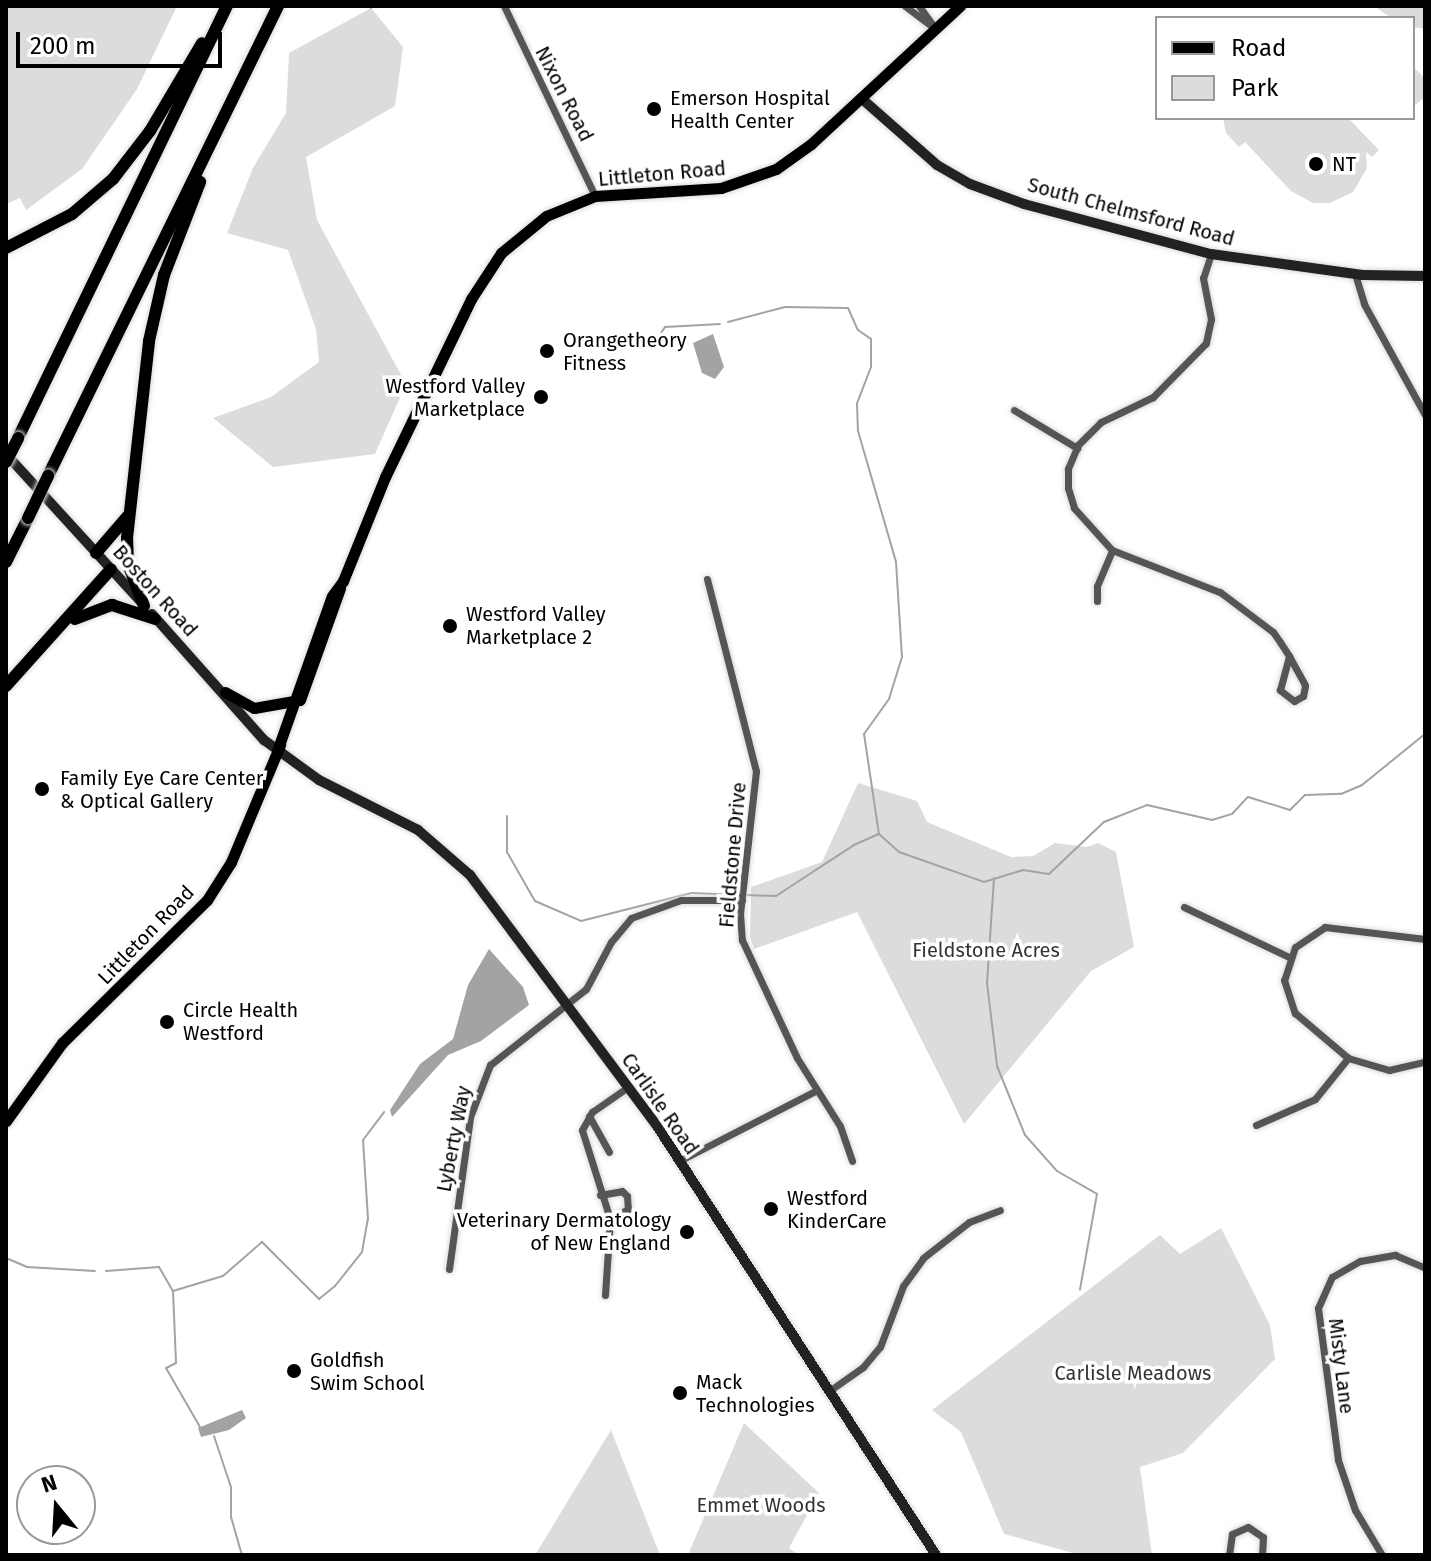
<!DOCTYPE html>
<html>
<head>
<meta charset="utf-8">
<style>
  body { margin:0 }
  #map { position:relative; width:1431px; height:1561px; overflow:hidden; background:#fff; font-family:"Fira Sans",sans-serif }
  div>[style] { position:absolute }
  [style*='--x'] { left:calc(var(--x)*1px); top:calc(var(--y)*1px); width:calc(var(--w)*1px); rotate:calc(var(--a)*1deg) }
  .green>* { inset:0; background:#dcdcdc }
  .water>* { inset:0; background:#a3a3a3 }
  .stream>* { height:2px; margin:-1px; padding:0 1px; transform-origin:1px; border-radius:1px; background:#a3a3a3 }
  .roads { filter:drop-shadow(0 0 2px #dbdbdb) drop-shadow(0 0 2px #dbdbdb) }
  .minor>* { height:7px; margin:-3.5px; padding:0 3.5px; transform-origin:3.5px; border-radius:3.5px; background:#555 }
  .secondary>* { height:10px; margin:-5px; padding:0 5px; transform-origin:5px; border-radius:5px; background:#222 }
  .primary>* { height:11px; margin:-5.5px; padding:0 5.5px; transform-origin:5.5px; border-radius:5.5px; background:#000 }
  .motorway>* { height:12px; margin:-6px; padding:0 6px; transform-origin:6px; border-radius:6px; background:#000 }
  .bridges { filter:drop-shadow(0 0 2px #dbdbdb) drop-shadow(0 0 2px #dbdbdb) }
  .motorway-bridge>* { height:12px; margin:-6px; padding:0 6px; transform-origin:6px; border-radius:6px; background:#000 }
  .dots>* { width:22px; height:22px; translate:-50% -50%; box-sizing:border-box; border:4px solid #fff; border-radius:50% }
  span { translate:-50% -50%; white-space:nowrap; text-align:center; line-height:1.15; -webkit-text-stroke:7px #fff; paint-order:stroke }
  .street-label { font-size:20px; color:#000 }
  .poi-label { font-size:20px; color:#000 }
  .left { translate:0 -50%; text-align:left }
  .right { translate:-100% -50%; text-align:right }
  .park-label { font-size:20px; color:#333 }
  .frame { position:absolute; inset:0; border:8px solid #000; pointer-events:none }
  .legend { position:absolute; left:1155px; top:16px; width:260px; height:104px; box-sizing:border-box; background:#fff; border:2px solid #999; margin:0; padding:10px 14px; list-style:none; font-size:24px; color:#000 }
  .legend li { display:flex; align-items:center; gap:16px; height:40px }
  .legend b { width:40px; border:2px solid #999 }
  .north { position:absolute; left:16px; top:1465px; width:80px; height:80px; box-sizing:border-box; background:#fff; border:2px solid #999; border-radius:50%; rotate:342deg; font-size:22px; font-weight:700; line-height:32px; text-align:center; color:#000 }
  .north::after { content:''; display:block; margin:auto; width:28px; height:36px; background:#000; clip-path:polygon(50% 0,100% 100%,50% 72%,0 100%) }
  .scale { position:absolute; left:16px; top:32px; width:206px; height:36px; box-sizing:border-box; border:4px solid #000; border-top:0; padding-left:10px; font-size:24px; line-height:28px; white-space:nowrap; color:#000; -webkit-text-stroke:6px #fff; paint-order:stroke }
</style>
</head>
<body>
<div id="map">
  <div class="green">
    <i style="clip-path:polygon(6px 6px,177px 6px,137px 89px,82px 169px,26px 210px,20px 198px,6px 204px)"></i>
    <i style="clip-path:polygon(1374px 6px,1425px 6px,1425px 29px,1413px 27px,1413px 18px,1391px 18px)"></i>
    <i style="clip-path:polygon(371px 8px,403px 47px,395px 106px,306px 157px,317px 220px,406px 384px,375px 454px,273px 467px,213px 418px,271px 397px,319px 362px,316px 329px,288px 250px,227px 233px,253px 168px,286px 113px,289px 53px)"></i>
    <i style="clip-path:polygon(1413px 67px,1425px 78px,1425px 97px,1413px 107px)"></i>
    <i style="clip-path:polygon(1223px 118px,1348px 118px,1379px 150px,1372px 157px,1366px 152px,1367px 168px,1353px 192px,1330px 203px,1313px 203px,1291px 191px,1245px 142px,1239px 147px,1226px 133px)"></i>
    <i style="clip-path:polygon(858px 783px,917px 801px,927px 822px,1011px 857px,1033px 856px,1055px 843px,1087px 847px,1098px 843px,1116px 852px,1134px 947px,1091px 971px,964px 1124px,857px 912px,754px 949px,750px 937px,751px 887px,822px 862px)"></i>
    <i style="clip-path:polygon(1221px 1228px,1270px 1325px,1275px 1359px,1183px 1453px,1140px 1467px,1152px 1555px,1080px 1555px,1004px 1534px,961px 1432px,932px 1410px,1160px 1235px,1180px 1254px)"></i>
    <i style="clip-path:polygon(744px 1423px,819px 1493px,789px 1548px,799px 1555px,688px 1555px)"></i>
    <i style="clip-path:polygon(611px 1430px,660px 1555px,535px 1555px)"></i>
  </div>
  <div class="water">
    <i style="clip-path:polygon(713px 334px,724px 367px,715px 379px,702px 373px,693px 343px)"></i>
    <i style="clip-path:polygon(489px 949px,523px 987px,529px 1005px,481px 1041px,448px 1055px,392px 1117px,390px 1110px,420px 1064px,453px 1039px,468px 985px)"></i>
    <i style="clip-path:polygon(242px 1410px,246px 1418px,229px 1430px,201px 1437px,198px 1428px)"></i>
  </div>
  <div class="stream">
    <i style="--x:371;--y:8;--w:2;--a:-63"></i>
    <i style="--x:728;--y:322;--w:59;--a:-14.7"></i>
    <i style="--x:785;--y:307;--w:63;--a:0.9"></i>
    <i style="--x:848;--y:308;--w:24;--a:66"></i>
    <i style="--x:858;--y:330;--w:16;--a:35"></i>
    <i style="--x:871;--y:339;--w:28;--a:90"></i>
    <i style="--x:871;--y:367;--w:40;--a:111"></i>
    <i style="--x:857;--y:404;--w:27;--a:88"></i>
    <i style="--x:858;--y:431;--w:136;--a:73.8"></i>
    <i style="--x:896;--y:562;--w:95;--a:86.4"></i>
    <i style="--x:902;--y:657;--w:44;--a:107.2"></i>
    <i style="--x:889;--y:699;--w:43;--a:125.5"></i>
    <i style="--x:864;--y:734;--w:101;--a:81.5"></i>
    <i style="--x:879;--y:834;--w:27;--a:42"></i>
    <i style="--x:899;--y:852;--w:90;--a:19.4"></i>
    <i style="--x:984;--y:882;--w:41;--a:-17.1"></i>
    <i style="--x:1023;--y:870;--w:26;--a:9"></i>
    <i style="--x:1049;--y:874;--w:76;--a:-43.4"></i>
    <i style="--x:1104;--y:822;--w:46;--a:-21.6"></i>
    <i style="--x:1147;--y:805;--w:67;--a:13"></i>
    <i style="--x:1212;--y:820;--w:21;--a:-17"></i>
    <i style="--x:1232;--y:814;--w:23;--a:-47"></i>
    <i style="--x:1248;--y:797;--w:44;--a:17.2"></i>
    <i style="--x:1290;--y:810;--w:21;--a:-45"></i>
    <i style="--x:1305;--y:795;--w:36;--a:-2"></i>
    <i style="--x:1341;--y:794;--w:23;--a:-23"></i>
    <i style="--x:1362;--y:785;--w:81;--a:-39"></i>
    <i style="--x:659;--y:336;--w:11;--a:-56"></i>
    <i style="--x:665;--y:327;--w:55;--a:-3.1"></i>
    <i style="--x:507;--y:816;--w:36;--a:90"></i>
    <i style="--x:507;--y:852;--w:56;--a:60.3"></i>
    <i style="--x:535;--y:901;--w:50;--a:23.5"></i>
    <i style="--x:581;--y:921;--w:114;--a:-14.2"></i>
    <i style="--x:692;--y:893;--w:46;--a:2.5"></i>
    <i style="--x:994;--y:878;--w:105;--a:93.8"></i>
    <i style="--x:987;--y:983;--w:84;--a:83.1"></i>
    <i style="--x:997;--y:1066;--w:74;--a:67.9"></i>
    <i style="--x:1025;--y:1135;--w:48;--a:48.4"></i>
    <i style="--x:1057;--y:1171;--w:46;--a:29.9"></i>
    <i style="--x:1097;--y:1194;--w:97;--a:100.1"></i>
    <i style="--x:745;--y:895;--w:31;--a:2"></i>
    <i style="--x:776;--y:896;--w:93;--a:-33.2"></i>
    <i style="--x:854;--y:845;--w:27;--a:-24"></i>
    <i style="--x:6;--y:1258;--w:23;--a:23"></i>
    <i style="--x:27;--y:1267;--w:68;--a:3.4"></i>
    <i style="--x:106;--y:1271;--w:53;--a:-4.3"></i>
    <i style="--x:159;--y:1267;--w:28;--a:60"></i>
    <i style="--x:173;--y:1291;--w:72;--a:87.6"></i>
    <i style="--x:176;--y:1363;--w:11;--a:153"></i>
    <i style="--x:166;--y:1368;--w:68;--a:60"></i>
    <i style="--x:173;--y:1291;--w:52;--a:-16.7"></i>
    <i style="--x:223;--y:1276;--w:52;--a:-41.1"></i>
    <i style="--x:262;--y:1242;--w:81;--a:45"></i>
    <i style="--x:319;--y:1299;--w:21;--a:-39"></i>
    <i style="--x:335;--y:1286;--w:43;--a:-51.5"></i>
    <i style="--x:362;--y:1252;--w:34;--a:-80"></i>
    <i style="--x:368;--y:1219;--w:79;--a:-93.6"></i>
    <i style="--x:363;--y:1140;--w:35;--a:-53"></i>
    <i style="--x:214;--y:1436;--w:54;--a:71.6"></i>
    <i style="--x:231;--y:1487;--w:30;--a:90"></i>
    <i style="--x:231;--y:1517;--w:40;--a:74"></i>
  </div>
  <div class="roads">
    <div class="minor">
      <i style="--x:504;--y:6;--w:211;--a:64.4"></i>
      <i style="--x:905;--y:6;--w:38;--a:37"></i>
      <i style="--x:919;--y:6;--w:26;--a:54"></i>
      <i style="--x:1211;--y:254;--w:25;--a:108"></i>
      <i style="--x:1203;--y:278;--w:42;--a:79"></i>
      <i style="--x:1211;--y:319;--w:25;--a:102"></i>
      <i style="--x:1206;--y:343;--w:76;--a:134.5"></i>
      <i style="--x:1153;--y:397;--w:58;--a:154.3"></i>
      <i style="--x:1101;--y:422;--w:33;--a:135"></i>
      <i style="--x:1078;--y:445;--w:26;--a:113"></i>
      <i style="--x:1068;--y:469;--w:19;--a:90"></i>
      <i style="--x:1068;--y:488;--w:21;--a:73"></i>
      <i style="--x:1074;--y:508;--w:57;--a:47.9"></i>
      <i style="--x:1112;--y:550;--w:116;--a:21.3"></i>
      <i style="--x:1220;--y:592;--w:66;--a:37"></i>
      <i style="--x:1273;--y:632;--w:12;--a:55"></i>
      <i style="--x:1280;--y:642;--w:17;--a:57"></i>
      <i style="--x:1289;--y:656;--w:31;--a:61"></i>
      <i style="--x:1304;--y:683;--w:3;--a:72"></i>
      <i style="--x:1305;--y:686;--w:10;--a:101"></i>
      <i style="--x:1303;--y:696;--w:10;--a:151"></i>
      <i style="--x:1294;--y:701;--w:18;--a:-142"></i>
      <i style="--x:1280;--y:690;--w:35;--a:-75"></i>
      <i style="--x:1355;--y:274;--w:31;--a:73"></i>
      <i style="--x:1364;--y:304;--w:127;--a:61.2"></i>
      <i style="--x:1014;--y:410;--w:74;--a:31.1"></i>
      <i style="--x:707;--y:579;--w:198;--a:75.7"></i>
      <i style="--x:756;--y:771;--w:143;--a:96.4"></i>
      <i style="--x:740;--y:913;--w:27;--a:86"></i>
      <i style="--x:742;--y:940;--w:130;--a:65"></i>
      <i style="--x:797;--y:1058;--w:80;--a:57.7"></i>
      <i style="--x:840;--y:1126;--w:37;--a:71"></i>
      <i style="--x:1097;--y:601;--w:15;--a:-90"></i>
      <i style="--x:1097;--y:586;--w:39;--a:-67"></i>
      <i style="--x:1184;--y:907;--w:116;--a:25.5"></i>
      <i style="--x:1425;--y:939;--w:101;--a:-173.2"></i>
      <i style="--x:1325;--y:927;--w:36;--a:146"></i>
      <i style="--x:1295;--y:947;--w:35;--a:108"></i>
      <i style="--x:1284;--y:980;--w:35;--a:72"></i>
      <i style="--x:1295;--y:1013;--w:70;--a:40.3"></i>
      <i style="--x:1348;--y:1058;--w:43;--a:16.3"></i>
      <i style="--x:1389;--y:1070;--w:37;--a:-13"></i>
      <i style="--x:589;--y:1116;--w:41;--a:60.9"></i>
      <i style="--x:1256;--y:1125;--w:64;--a:-23.8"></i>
      <i style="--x:1315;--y:1099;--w:53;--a:-51.2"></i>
      <i style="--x:679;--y:1161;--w:155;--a:-27.2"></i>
      <i style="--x:600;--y:1195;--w:22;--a:-10"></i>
      <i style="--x:622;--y:1191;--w:7;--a:45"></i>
      <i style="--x:627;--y:1196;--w:13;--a:86"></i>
      <i style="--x:628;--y:1209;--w:21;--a:151"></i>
      <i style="--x:449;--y:1269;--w:153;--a:-82.1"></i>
      <i style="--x:470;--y:1117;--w:56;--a:-69"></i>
      <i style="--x:490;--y:1065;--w:122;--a:-38.4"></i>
      <i style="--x:586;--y:989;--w:53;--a:-62"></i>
      <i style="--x:611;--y:942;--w:31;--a:-50"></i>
      <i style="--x:631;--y:918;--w:53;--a:-19.8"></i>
      <i style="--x:681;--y:900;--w:61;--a:0"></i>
      <i style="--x:605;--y:1295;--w:76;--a:-86.2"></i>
      <i style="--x:610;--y:1219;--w:93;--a:-107.5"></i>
      <i style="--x:582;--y:1130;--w:21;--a:-61"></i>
      <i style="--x:592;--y:1112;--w:44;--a:-34.8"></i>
      <i style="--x:829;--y:1391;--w:42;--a:-35.2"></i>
      <i style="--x:863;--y:1367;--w:26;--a:-50"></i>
      <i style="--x:880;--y:1347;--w:65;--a:-69.3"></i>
      <i style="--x:903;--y:1286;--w:34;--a:-54"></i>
      <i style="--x:923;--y:1258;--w:58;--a:-38"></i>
      <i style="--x:969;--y:1222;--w:33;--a:-21"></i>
      <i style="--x:1229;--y:1555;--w:21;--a:-82"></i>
      <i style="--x:1232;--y:1534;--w:17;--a:-24"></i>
      <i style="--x:1248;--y:1527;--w:18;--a:34"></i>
      <i style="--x:1263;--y:1537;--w:18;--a:93"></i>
      <i style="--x:1382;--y:1555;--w:52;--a:-121"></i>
      <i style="--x:1355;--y:1510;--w:53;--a:-108.8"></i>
      <i style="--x:1338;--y:1460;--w:153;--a:-97.5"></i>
      <i style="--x:1318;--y:1308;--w:34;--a:-66"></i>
      <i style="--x:1332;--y:1277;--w:32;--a:-30"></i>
      <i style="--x:1360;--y:1261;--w:36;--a:-10"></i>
      <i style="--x:1395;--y:1255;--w:33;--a:23"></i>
    </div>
    <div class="secondary">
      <i style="--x:861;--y:98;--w:101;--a:41.4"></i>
      <i style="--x:937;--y:165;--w:38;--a:30"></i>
      <i style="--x:970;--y:184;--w:58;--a:20.3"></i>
      <i style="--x:1024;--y:204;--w:194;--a:15"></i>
      <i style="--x:1211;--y:254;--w:153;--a:7.9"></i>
      <i style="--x:1363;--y:275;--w:62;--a:0.9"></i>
      <i style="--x:6;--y:454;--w:200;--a:47.6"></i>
      <i style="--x:152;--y:614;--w:169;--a:48.4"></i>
      <i style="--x:264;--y:740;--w:68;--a:36"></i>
      <i style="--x:319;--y:780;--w:111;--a:26.8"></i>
      <i style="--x:418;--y:830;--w:69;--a:40.9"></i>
      <i style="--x:470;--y:875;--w:313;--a:53.3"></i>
      <i style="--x:657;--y:1126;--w:512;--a:56.96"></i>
    </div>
    <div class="primary">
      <i style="--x:225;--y:692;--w:33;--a:29"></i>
      <i style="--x:254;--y:708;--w:39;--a:-10"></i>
      <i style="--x:300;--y:700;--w:119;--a:-70.3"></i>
      <i style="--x:277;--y:751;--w:164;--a:-70.5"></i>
      <i style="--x:332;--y:596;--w:19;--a:-54"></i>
      <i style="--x:343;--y:581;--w:112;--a:-68"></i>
      <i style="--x:385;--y:477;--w:198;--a:-64.2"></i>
      <i style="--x:471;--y:299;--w:55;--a:-56.9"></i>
      <i style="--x:501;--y:253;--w:58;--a:-39.4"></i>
      <i style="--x:546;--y:216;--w:53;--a:-22.2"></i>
      <i style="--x:595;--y:196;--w:126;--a:-3.6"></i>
      <i style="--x:721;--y:188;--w:58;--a:-19.1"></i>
      <i style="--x:776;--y:169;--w:43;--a:-35.5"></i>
      <i style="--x:811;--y:144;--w:203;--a:-42.8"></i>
      <i style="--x:6;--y:1121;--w:96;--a:-54.3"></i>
      <i style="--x:62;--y:1043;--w:204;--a:-44.6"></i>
      <i style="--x:207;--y:900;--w:45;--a:-57.7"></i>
      <i style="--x:231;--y:862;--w:127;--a:-67.3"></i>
    </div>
    <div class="motorway">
      <i style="--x:6;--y:248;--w:74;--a:-27.3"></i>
      <i style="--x:72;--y:214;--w:54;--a:-40.5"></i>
      <i style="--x:113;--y:179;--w:61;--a:-52.4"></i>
      <i style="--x:150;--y:131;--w:102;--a:-59.4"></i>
      <i style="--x:18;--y:438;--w:480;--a:-64.2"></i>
      <i style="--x:48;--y:476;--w:523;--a:-63.92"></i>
      <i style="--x:96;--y:553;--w:48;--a:-49.3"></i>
      <i style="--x:6;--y:562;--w:49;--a:-63.4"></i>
      <i style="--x:144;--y:606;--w:45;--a:-110.9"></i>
      <i style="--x:128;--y:564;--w:26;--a:-92"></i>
      <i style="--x:127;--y:538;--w:198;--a:-83.6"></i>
      <i style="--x:149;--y:341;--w:68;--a:-77.2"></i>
      <i style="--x:164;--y:275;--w:100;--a:-68.8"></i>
      <i style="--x:75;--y:619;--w:40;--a:-21"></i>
      <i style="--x:112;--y:605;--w:45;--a:18"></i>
      <i style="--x:6;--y:686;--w:157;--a:-48.1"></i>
    </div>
  </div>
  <div class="bridges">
    <div class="motorway-bridge">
      <i style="--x:6;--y:462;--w:27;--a:-63"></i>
      <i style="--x:28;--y:518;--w:47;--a:-64.5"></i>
    </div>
  </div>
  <div class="dots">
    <i style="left:654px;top:109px;background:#000"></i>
    <i style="left:1316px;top:164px;background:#000"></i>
    <i style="left:547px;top:351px;background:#000"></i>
    <i style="left:541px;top:397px;background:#000"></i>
    <i style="left:450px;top:626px;background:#000"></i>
    <i style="left:42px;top:789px;background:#000"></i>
    <i style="left:167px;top:1022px;background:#000"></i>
    <i style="left:771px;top:1209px;background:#000"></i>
    <i style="left:687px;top:1232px;background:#000"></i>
    <i style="left:294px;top:1371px;background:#000"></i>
    <i style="left:680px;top:1393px;background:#000"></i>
  </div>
  <div class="street-label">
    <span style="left:564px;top:94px;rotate:63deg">Nixon Road</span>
    <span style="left:662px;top:174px;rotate:-5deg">Littleton Road</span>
    <span style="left:1131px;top:212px;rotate:15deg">South Chelmsford Road</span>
    <span style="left:155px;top:591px;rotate:48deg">Boston Road</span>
    <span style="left:733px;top:855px;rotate:-85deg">Fieldstone Drive</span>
    <span style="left:146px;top:935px;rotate:-46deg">Littleton Road</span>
    <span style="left:660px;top:1104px;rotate:55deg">Carlisle Road</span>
    <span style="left:454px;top:1139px;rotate:-79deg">Lyberty Way</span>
    <span style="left:1341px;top:1366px;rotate:83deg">Misty Lane</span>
  </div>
  <div class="poi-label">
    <span class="left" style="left:670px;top:110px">Emerson Hospital<br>Health Center</span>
    <span class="left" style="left:1332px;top:164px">NT</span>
    <span class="left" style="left:563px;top:352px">Orangetheory<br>Fitness</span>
    <span class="right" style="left:525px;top:398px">Westford Valley<br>Marketplace</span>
    <span class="left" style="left:466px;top:626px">Westford Valley<br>Marketplace 2</span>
    <span class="left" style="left:60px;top:790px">Family Eye Care Center<br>&amp; Optical Gallery</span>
    <span class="left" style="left:183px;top:1022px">Circle Health<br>Westford</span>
    <span class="left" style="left:787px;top:1210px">Westford<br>KinderCare</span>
    <span class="right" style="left:671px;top:1232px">Veterinary Dermatology<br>of New England</span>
    <span class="left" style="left:310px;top:1372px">Goldfish<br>Swim School</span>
    <span class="left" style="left:696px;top:1394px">Mack<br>Technologies</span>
  </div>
  <div class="park-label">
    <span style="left:986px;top:950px">Fieldstone Acres</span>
    <span style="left:1133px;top:1373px">Carlisle Meadows</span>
    <span style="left:761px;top:1505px">Emmet Woods</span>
  </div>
  <div class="frame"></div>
  <ul class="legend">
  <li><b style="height:10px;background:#000"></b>Road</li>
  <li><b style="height:22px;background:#dcdcdc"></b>Park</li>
  </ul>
  <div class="north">N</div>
  <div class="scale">200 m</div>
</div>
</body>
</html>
